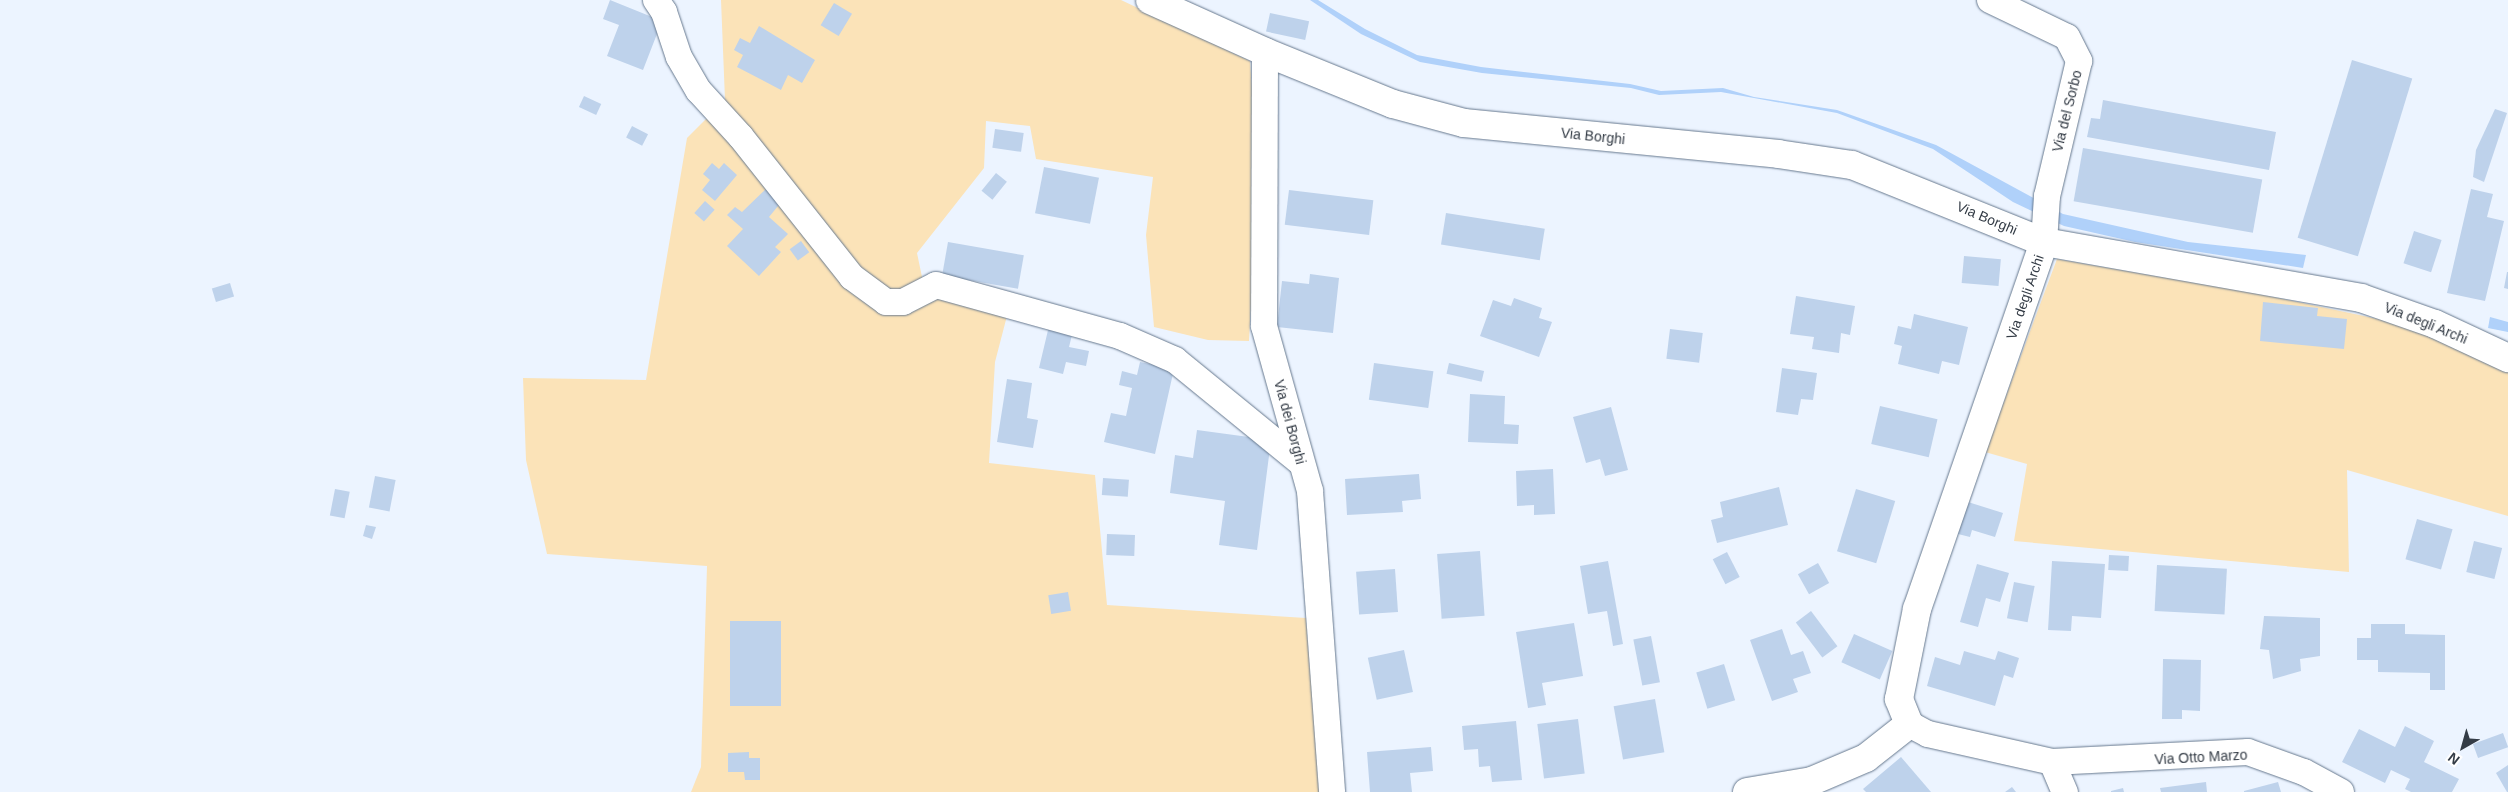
<!DOCTYPE html>
<html>
<head>
<meta charset="utf-8">
<style>
  body { margin:0 }
  #map { position:relative; width:2508px; height:792px; overflow:hidden; background:#ecf4ff; font-family:Arial,sans-serif }
  div>[style] { position:absolute }
  [style*='--x'] { left:calc(var(--x)*1px); top:calc(var(--y)*1px); width:calc(var(--w)*1px); rotate:calc(var(--a)*1deg) }
  .green>* { inset:0; background:#fbe3b8 }
  .water>* { inset:0; background:#b0d1fa }
  .building>* { inset:0; background:#bed2eb; transform-origin:0 0 }
  .roads { filter:drop-shadow(0 0 1px #66788e) drop-shadow(0 0 1px #66788e) }
  .minor>* { height:26px; margin:-13px; padding:0 13px; transform-origin:13px; border-radius:13px; background:#fff }
  .tertiary>* { height:28px; margin:-14px; padding:0 14px; transform-origin:14px; border-radius:14px; background:#fff }
  .secondary>* { height:28px; margin:-14px; padding:0 14px; transform-origin:14px; border-radius:14px; background:#fff }
  span { translate:-50% -50%; white-space:nowrap; text-align:center; line-height:1.15; -webkit-text-stroke:4.5px #fff; paint-order:stroke }
  .street-label { font-size:14px; color:#343c46 }
  .north { position:absolute; left:2438px; top:722px; width:50px; height:50px; -webkit-text-stroke:4px #fff; paint-order:stroke; rotate:218deg; font-size:14px; font-weight:700; line-height:20px; text-align:center; color:#343c46 }
  .north::after { content:''; display:block; margin:auto; width:18px; height:22px; background:#343c46; clip-path:polygon(50% 0,100% 100%,50% 72%,0 100%) }
</style>
</head>
<body>
<div id="map">
  <div class="green">
    <i style="clip-path:polygon(721px 0,1121px 0,1250px 61px,1258px 171px,1249px 341px,1208px 340px,1154px 327px,1146px 235px,1153px 177px,1036px 159px,1030px 126px,986px 121px,984px 168px,917px 253px,927px 301px,941px 294px,1008px 312px,995px 362px,989px 463px,1095px 475px,1107px 605px,1306px 618px,1321px 792px,691px 792px,701px 767px,707px 566px,547px 554px,526px 460px,523px 378px,646px 380px,687px 138px,725px 100px)"></i>
    <i style="clip-path:polygon(2057px 259px,2255px 293px,2378px 319px,2420px 330px,2508px 367px,2508px 516px,2347px 470px,2349px 572px,2014px 541px,2027px 464px,1985px 452px)"></i>
  </div>
  <div class="water">
    <i style="clip-path:polygon(1310px 0,1318px 0,1365px 29px,1417px 55px,1481px 67px,1630px 84px,1661px 91px,1723px 88px,1754px 97px,1837px 110px,1936px 145px,2063px 214px,2188px 242px,2306px 255px,2303px 268px,2135px 242px,2064px 226px,2013px 202px,1933px 149px,1837px 113px,1721px 92px,1659px 95px,1631px 88px,1482px 73px,1420px 62px,1361px 34px)"></i>
    <i style="clip-path:polygon(2490px 317px,2508px 322px,2508px 332px,2488px 328px)"></i>
  </div>
  <div class="building">
    <i style="clip-path:polygon(610px 0,662px 21px,643px 70px,607px 56px,619px 25px,603px 19px)"></i>
    <i style="left:834px;top:3px;width:21px;height:26px;rotate:31deg"></i>
    <i style="left:1270px;top:13px;width:40px;height:19px;rotate:12deg"></i>
    <i style="clip-path:polygon(759px 26px,815px 60px,802px 83px,788px 75px,781px 90px,737px 67px,743px 55px,734px 50px,740px 38px,750px 43px)"></i>
    <i style="left:2352px;top:60px;width:63px;height:186px;rotate:17deg"></i>
    <i style="left:584px;top:96px;width:19px;height:12px;rotate:25deg"></i>
    <i style="clip-path:polygon(2103px 100px,2276px 132px,2269px 170px,2087px 137px,2091px 118px,2100px 119px)"></i>
    <i style="clip-path:polygon(2495px 109px,2507px 113px,2484px 182px,2473px 177px,2476px 150px)"></i>
    <i style="left:632px;top:126px;width:18px;height:13px;rotate:27deg"></i>
    <i style="left:995px;top:129px;width:29px;height:19px;rotate:8deg"></i>
    <i style="left:2083px;top:148px;width:182px;height:54px;rotate:10deg"></i>
    <i style="clip-path:polygon(712px 163px,719px 169px,724px 163px,737px 175px,715px 201px,702px 190px,710px 180px,703px 174px)"></i>
    <i style="left:1044px;top:167px;width:56px;height:47px;rotate:11deg"></i>
    <i style="left:996px;top:173px;width:14px;height:23px;rotate:39deg"></i>
    <i style="clip-path:polygon(768px 187px,783px 200px,769px 217px,788px 234px,775px 247px,781px 252px,759px 276px,727px 246px,743px 229px,727px 215px,735px 207px,742px 212px)"></i>
    <i style="clip-path:polygon(2471px 189px,2493px 194px,2487px 217px,2504px 221px,2485px 301px,2447px 293px)"></i>
    <i style="left:1289px;top:190px;width:85px;height:35px;rotate:7deg"></i>
    <i style="left:705px;top:201px;width:13px;height:16px;rotate:42deg"></i>
    <i style="left:1446px;top:213px;width:100px;height:32px;rotate:9deg"></i>
    <i style="left:2414px;top:231px;width:29px;height:34px;rotate:18deg"></i>
    <i style="left:801px;top:241px;width:14px;height:14px;rotate:54deg"></i>
    <i style="left:948px;top:242px;width:77px;height:34px;rotate:10deg"></i>
    <i style="left:1964px;top:256px;width:37px;height:27px;rotate:5deg"></i>
    <i style="clip-path:polygon(2507px 272px,2508px 272px,2508px 289px,2504px 288px)"></i>
    <i style="clip-path:polygon(1310px 274px,1339px 278px,1333px 333px,1277px 327px,1282px 281px,1309px 284px)"></i>
    <i style="left:230px;top:283px;width:14px;height:19px;rotate:73deg"></i>
    <i style="clip-path:polygon(1796px 296px,1855px 306px,1850px 335px,1841px 333px,1839px 353px,1812px 349px,1814px 337px,1790px 334px)"></i>
    <i style="clip-path:polygon(1514px 298px,1542px 308px,1539px 318px,1552px 322px,1539px 357px,1480px 336px,1493px 300px,1511px 306px)"></i>
    <i style="clip-path:polygon(2263px 302px,2318px 308px,2317px 316px,2347px 319px,2344px 349px,2260px 341px)"></i>
    <i style="clip-path:polygon(1914px 314px,1968px 327px,1959px 365px,1942px 361px,1939px 374px,1898px 364px,1902px 346px,1894px 344px,1898px 326px,1911px 329px)"></i>
    <i style="clip-path:polygon(1049px 326px,1073px 331px,1069px 347px,1089px 351px,1086px 366px,1066px 362px,1063px 374px,1039px 368px)"></i>
    <i style="left:1670px;top:329px;width:33px;height:30px;rotate:7deg"></i>
    <i style="clip-path:polygon(1140px 362px,1174px 369px,1155px 454px,1104px 442px,1111px 413px,1126px 416px,1132px 388px,1119px 385px,1122px 371px,1137px 375px)"></i>
    <i style="left:1374px;top:363px;width:60px;height:37px;rotate:8deg"></i>
    <i style="left:1449px;top:363px;width:36px;height:11px;rotate:13deg"></i>
    <i style="clip-path:polygon(1782px 368px,1817px 373px,1813px 400px,1801px 399px,1798px 415px,1776px 412px)"></i>
    <i style="clip-path:polygon(1007px 379px,1032px 383px,1027px 418px,1038px 420px,1033px 448px,997px 442px)"></i>
    <i style="clip-path:polygon(1470px 394px,1505px 396px,1504px 424px,1519px 425px,1518px 444px,1468px 442px)"></i>
    <i style="left:1880px;top:406px;width:59px;height:39px;rotate:13deg"></i>
    <i style="clip-path:polygon(1611px 407px,1628px 470px,1605px 476px,1600px 459px,1586px 463px,1573px 417px)"></i>
    <i style="clip-path:polygon(1197px 430px,1271px 440px,1257px 550px,1219px 545px,1225px 501px,1170px 493px,1175px 455px,1193px 458px)"></i>
    <i style="clip-path:polygon(1553px 469px,1555px 514px,1534px 515px,1534px 505px,1517px 506px,1516px 471px)"></i>
    <i style="clip-path:polygon(1419px 474px,1421px 499px,1402px 501px,1403px 512px,1347px 515px,1345px 479px)"></i>
    <i style="left:375px;top:476px;width:21px;height:32px;rotate:11deg"></i>
    <i style="left:1103px;top:478px;width:26px;height:17px;rotate:4deg"></i>
    <i style="clip-path:polygon(1779px 487px,1788px 525px,1717px 543px,1711px 520px,1723px 517px,1720px 502px)"></i>
    <i style="left:335px;top:489px;width:15px;height:27px;rotate:11deg"></i>
    <i style="left:1856px;top:489px;width:41px;height:65px;rotate:17deg"></i>
    <i style="clip-path:polygon(1968px 502px,2003px 513px,1995px 537px,1972px 530px,1970px 537px,1958px 534px)"></i>
    <i style="left:2417px;top:519px;width:37px;height:42px;rotate:16deg"></i>
    <i style="clip-path:polygon(366px 525px,376px 527px,372px 539px,363px 536px)"></i>
    <i style="left:1107px;top:534px;width:28px;height:21px;rotate:2deg"></i>
    <i style="left:2474px;top:541px;width:29px;height:32px;rotate:14deg"></i>
    <i style="left:1480px;top:551px;width:65px;height:43px;rotate:86deg"></i>
    <i style="left:1727px;top:552px;width:28px;height:16px;rotate:63deg"></i>
    <i style="left:2109px;top:555px;width:20px;height:15px;rotate:3deg"></i>
    <i style="clip-path:polygon(1608px 561px,1623px 644px,1613px 646px,1607px 611px,1588px 614px,1580px 566px)"></i>
    <i style="clip-path:polygon(2052px 561px,2105px 564px,2101px 618px,2072px 616px,2071px 631px,2048px 630px)"></i>
    <i style="left:1818px;top:563px;width:23px;height:23px;rotate:61deg"></i>
    <i style="clip-path:polygon(1977px 564px,2009px 573px,2000px 602px,1986px 598px,1978px 627px,1960px 622px)"></i>
    <i style="left:2157px;top:565px;width:70px;height:46px;rotate:3deg"></i>
    <i style="left:1395px;top:569px;width:43px;height:39px;rotate:86deg"></i>
    <i style="left:2014px;top:582px;width:21px;height:37px;rotate:11deg"></i>
    <i style="left:1068px;top:592px;width:19px;height:20px;rotate:81deg"></i>
    <i style="left:1811px;top:611px;width:44px;height:19px;rotate:53deg"></i>
    <i style="clip-path:polygon(2264px 616px,2320px 618px,2320px 656px,2300px 659px,2301px 671px,2273px 679px,2269px 650px,2260px 649px)"></i>
    <i style="left:730px;top:621px;width:51px;height:85px"></i>
    <i style="clip-path:polygon(1574px 623px,1583px 676px,1542px 683px,1546px 705px,1528px 708px,1516px 632px)"></i>
    <i style="clip-path:polygon(2371px 624px,2405px 624px,2405px 634px,2445px 635px,2445px 690px,2430px 690px,2430px 673px,2378px 672px,2378px 660px,2357px 660px,2357px 638px,2371px 638px)"></i>
    <i style="clip-path:polygon(1782px 629px,1791px 655px,1803px 651px,1811px 673px,1793px 679px,1798px 692px,1772px 701px,1750px 640px)"></i>
    <i style="left:1854px;top:634px;width:42px;height:31px;rotate:24deg"></i>
    <i style="left:1651px;top:636px;width:47px;height:18px;rotate:79deg"></i>
    <i style="left:1404px;top:650px;width:43px;height:37px;rotate:78deg"></i>
    <i style="clip-path:polygon(1964px 651px,1995px 660px,1998px 651px,2019px 658px,2013px 678px,2004px 675px,1995px 706px,1927px 686px,1935px 657px,1960px 665px)"></i>
    <i style="clip-path:polygon(2163px 659px,2201px 660px,2200px 711px,2182px 710px,2182px 719px,2162px 719px)"></i>
    <i style="left:1724px;top:664px;width:38px;height:29px;rotate:73deg"></i>
    <i style="left:1655px;top:699px;width:54px;height:42px;rotate:80deg"></i>
    <i style="left:1578px;top:719px;width:55px;height:41px;rotate:83deg"></i>
    <i style="clip-path:polygon(1516px 721px,1522px 780px,1492px 782px,1490px 766px,1479px 767px,1478px 749px,1464px 750px,1462px 726px)"></i>
    <i style="clip-path:polygon(2405px 726px,2434px 741px,2424px 762px,2459px 779px,2452px 792px,2411px 792px,2405px 789px,2410px 779px,2391px 770px,2385px 783px,2342px 762px,2359px 729px,2395px 747px)"></i>
    <i style="left:2503px;top:733px;width:15px;height:32px;rotate:70deg"></i>
    <i style="clip-path:polygon(1431px 747px,1433px 771px,1410px 773px,1412px 792px,1370px 792px,1367px 752px)"></i>
    <i style="clip-path:polygon(749px 752px,749px 758px,760px 758px,760px 780px,745px 780px,744px 772px,728px 772px,728px 753px)"></i>
    <i style="clip-path:polygon(1901px 757px,1931px 792px,1866px 792px,1863px 789px)"></i>
    <i style="clip-path:polygon(2508px 765px,2508px 792px,2507px 792px,2496px 773px)"></i>
    <i style="clip-path:polygon(2206px 782px,2207px 792px,2161px 792px,2160px 788px)"></i>
    <i style="clip-path:polygon(2278px 782px,2281px 792px,2244px 792px,2244px 791px)"></i>
    <i style="clip-path:polygon(2012px 787px,2016px 792px,2005px 792px)"></i>
    <i style="clip-path:polygon(2123px 788px,2124px 792px,2111px 792px,2111px 791px)"></i>
  </div>
  <div class="roads">
    <div class="minor">
      <i style="--x:656;--y:0;--w:14;--a:56"></i>
      <i style="--x:664;--y:12;--w:47;--a:71.6"></i>
      <i style="--x:679;--y:57;--w:39;--a:60"></i>
      <i style="--x:699;--y:91;--w:62;--a:47.6"></i>
      <i style="--x:741;--y:137;--w:179;--a:51.6"></i>
      <i style="--x:852;--y:277;--w:42;--a:36.3"></i>
      <i style="--x:886;--y:302;--w:17;--a:0"></i>
      <i style="--x:903;--y:302;--w:37;--a:-27"></i>
      <i style="--x:936;--y:285;--w:191;--a:15.5"></i>
      <i style="--x:1120;--y:336;--w:60;--a:23.6"></i>
      <i style="--x:1175;--y:360;--w:161;--a:39.2"></i>
      <i style="--x:1990;--y:0;--w:85;--a:25.7"></i>
      <i style="--x:2067;--y:37;--w:27;--a:63"></i>
      <i style="--x:2079;--y:61;--w:139;--a:103.3"></i>
      <i style="--x:2047;--y:196;--w:46;--a:93.7"></i>
      <i style="--x:1265;--y:52;--w:274;--a:90.2"></i>
      <i style="--x:1264;--y:326;--w:171;--a:74.4"></i>
      <i style="--x:1310;--y:491;--w:302;--a:85.8"></i>
      <i style="--x:1909;--y:724;--w:21;--a:28"></i>
      <i style="--x:1928;--y:734;--w:127;--a:12.7"></i>
      <i style="--x:2052;--y:762;--w:33;--a:67"></i>
      <i style="--x:2052;--y:762;--w:196;--a:-2.9"></i>
      <i style="--x:2248;--y:752;--w:59;--a:19.7"></i>
      <i style="--x:2304;--y:772;--w:42;--a:28.4"></i>
    </div>
    <div class="tertiary">
      <i style="--x:1747;--y:792;--w:66;--a:-9.6"></i>
      <i style="--x:1812;--y:781;--w:59;--a:-23.1"></i>
      <i style="--x:1866;--y:758;--w:55;--a:-38.3"></i>
      <i style="--x:1909;--y:724;--w:27;--a:-112"></i>
      <i style="--x:1899;--y:699;--w:92;--a:-78.7"></i>
      <i style="--x:1917;--y:609;--w:388;--a:-70.9"></i>
    </div>
    <div class="secondary">
      <i style="--x:1150;--y:0;--w:126;--a:24.3"></i>
      <i style="--x:1265;--y:52;--w:138;--a:22.1"></i>
      <i style="--x:1393;--y:104;--w:73;--a:15"></i>
      <i style="--x:1464;--y:123;--w:316;--a:5.6"></i>
      <i style="--x:1778;--y:154;--w:75;--a:8.5"></i>
      <i style="--x:1852;--y:165;--w:207;--a:21.9"></i>
      <i style="--x:2044;--y:242;--w:322;--a:10"></i>
      <i style="--x:2361;--y:298;--w:78;--a:19.4"></i>
      <i style="--x:2435;--y:324;--w:81;--a:25"></i>
    </div>
  </div>
  <div class="street-label">
    <span style="left:2067px;top:111px;rotate:-76deg">Via del Sorbo</span>
    <span style="left:1593px;top:136px;rotate:6deg">Via Borghi</span>
    <span style="left:1987px;top:218px;rotate:23deg">Via Borghi</span>
    <span style="left:2025px;top:297px;rotate:-71deg">Via degli Archi</span>
    <span style="left:2426px;top:323px;rotate:22deg">Via degli Archi</span>
    <span style="left:1290px;top:422px;rotate:75deg">Via dei Borghi</span>
    <span style="left:2201px;top:757px;rotate:-3deg">Via Otto Marzo</span>
  </div>
  <div class="north">N</div>
</div>
</body>
</html>
